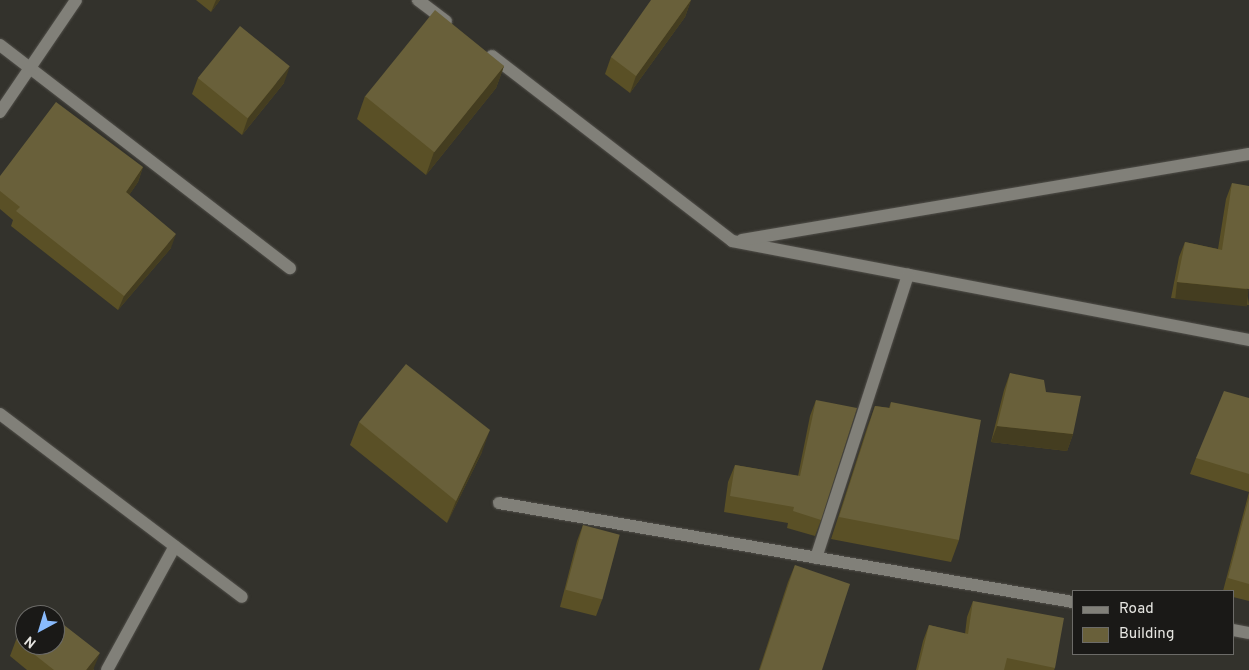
<!DOCTYPE html>
<html>
<head>
<meta charset="utf-8">
<style>
  body { margin:0 }
  #map { position:relative; width:1249px; height:670px; overflow:hidden; background:#33322c; font-family:Overpass,sans-serif }
  div>[style] { position:absolute }
  [style*='--x'] { left:calc(var(--x)*1px); top:calc(var(--y)*1px); width:calc(var(--w)*1px); rotate:calc(var(--a)*1deg) }
  .roads { filter:drop-shadow(0 0 1px #504e49) drop-shadow(0 0 1px #504e49) }
  .street>* { height:12px; margin:-6px; padding:0 6px; transform-origin:6px; border-radius:6px; background:#818079 }
  .wall>* { inset:0; background:#5a5026 }
  .shaded-wall>* { inset:0; background:#443d20; transform-origin:0 0 }
  .building>* { inset:0; background:#69603a; transform-origin:0 0 }
  span { translate:-50% -50%; white-space:nowrap; text-align:center; line-height:1.15; -webkit-text-stroke:4px #1a1917; paint-order:stroke }
  .legend { position:absolute; left:1072px; top:590px; width:162px; height:65px; box-sizing:border-box; background:#1a1917; border:1px solid #6c6b68; margin:0; padding:6px 9px; list-style:none; font-size:15px; color:#e6e5e1 }
  .legend li { display:flex; align-items:center; gap:10px; height:25px }
  .legend b { width:25px; border:1px solid #6c6b68 }
  .north { position:absolute; left:15px; top:605px; width:50px; height:50px; box-sizing:border-box; background:#1a1917; border:1px solid #6c6b68; border-radius:50%; rotate:219deg; font-size:14px; font-weight:700; line-height:20px; text-align:center; color:#e6e5e1 }
  .north::after { content:''; display:block; margin:auto; width:18px; height:22px; background:#89bafc; clip-path:polygon(50% 0,100% 100%,50% 72%,0 100%) }
</style>
</head>
<body>
<div id="map">
  <div class="roads">
    <div class="street">
      <i style="--x:418;--y:0;--w:35;--a:37"></i>
      <i style="--x:0;--y:45;--w:366;--a:37.6"></i>
      <i style="--x:492;--y:56;--w:303;--a:37.6"></i>
      <i style="--x:732;--y:241;--w:526;--a:10.84"></i>
      <i style="--x:0;--y:112;--w:135;--a:-55.8"></i>
      <i style="--x:742;--y:240;--w:514;--a:-9.63"></i>
      <i style="--x:0;--y:414;--w:303;--a:37.1"></i>
      <i style="--x:499;--y:503;--w:582;--a:9.79"></i>
      <i style="--x:816;--y:558;--w:298;--a:-72"></i>
      <i style="--x:1233;--y:630;--w:16;--a:11"></i>
      <i style="--x:107;--y:670;--w:141;--a:-61.3"></i>
    </div>
  </div>
  <div class="wall">
    <i style="clip-path:polygon(196px 0,220px 0,211px 12px)"></i>
    <i style="clip-path:polygon(691px 0,685px 17px,630px 93px,605px 74px,611px 57px)"></i>
    <i style="clip-path:polygon(504px 66px,496px 88px,426px 175px,357px 119px,365px 96px)"></i>
    <i style="clip-path:polygon(198px 78px,284px 83px,242px 135px,192px 94px)"></i>
    <i style="clip-path:polygon(143px 167px,138px 182px,129px 195px,171px 248px,118px 310px,11px 226px,13px 220px,0 209px,0 176px)"></i>
    <i style="clip-path:polygon(1232px 183px,1249px 305px,1171px 298px,1179px 257px,1185px 242px,1218px 249px,1226px 199px)"></i>
    <i style="clip-path:polygon(1010px 373px,1046px 392px,1073px 434px,1067px 451px,991px 442px,1004px 390px)"></i>
    <i style="clip-path:polygon(1249px 398px,1249px 601px,1233px 597px,1233px 591px,1223px 591px,1249px 492px,1190px 474px,1196px 458px)"></i>
    <i style="clip-path:polygon(816px 400px,821px 520px,815px 536px,787px 528px,788px 523px,724px 512px,728px 482px,735px 465px,798px 476px,810px 416px)"></i>
    <i style="clip-path:polygon(891px 402px,959px 540px,951px 562px,831px 539px,867px 428px,875px 406px,889px 408px)"></i>
    <i style="clip-path:polygon(359px 422px,482px 452px,447px 523px,350px 445px)"></i>
    <i style="clip-path:polygon(583px 525px,602px 600px,596px 616px,560px 607px,577px 541px)"></i>
    <i style="clip-path:polygon(795px 565px,822px 670px,759px 670px,788px 582px)"></i>
    <i style="clip-path:polygon(973px 601px,1055px 668px,1054px 670px,916px 670px,923px 641px,929px 625px,965px 634px,967px 617px)"></i>
    <i style="clip-path:polygon(16px 640px,94px 669px,93px 670px,27px 670px,10px 656px)"></i>
  </div>
  <div class="shaded-wall">
    <i style="clip-path:polygon(216px 0,220px 0,211px 12px)"></i>
    <i style="clip-path:polygon(691px 0,685px 17px,630px 93px,636px 76px)"></i>
    <i style="clip-path:polygon(290px 66px,284px 83px,242px 135px,248px 118px)"></i>
    <i style="clip-path:polygon(504px 66px,496px 88px,426px 175px,434px 152px)"></i>
    <i style="clip-path:polygon(143px 167px,138px 182px,121px 207px,126px 192px)"></i>
    <i style="clip-path:polygon(176px 234px,171px 248px,118px 310px,124px 296px)"></i>
    <i style="left:1177px;top:282px;width:72px;height:17px;rotate:6deg"></i>
    <i style="clip-path:polygon(997px 426px,1073px 434px,1067px 451px,991px 442px)"></i>
    <i style="clip-path:polygon(490px 430px,482px 452px,447px 523px,456px 501px)"></i>
    <i style="clip-path:polygon(100px 653px,93px 670px,86px 670px)"></i>
  </div>
  <div class="building">
    <i style="clip-path:polygon(651px 0,691px 0,636px 76px,611px 57px)"></i>
    <i style="left:435px;top:10px;width:89px;height:111px;rotate:39deg"></i>
    <i style="left:240px;top:26px;width:64px;height:67px;rotate:39deg"></i>
    <i style="clip-path:polygon(56px 102px,143px 167px,126px 192px,176px 234px,124px 296px,16px 211px,20px 207px,0 191px,0 176px)"></i>
    <i style="clip-path:polygon(1232px 183px,1249px 186px,1249px 289px,1177px 282px,1185px 242px,1222px 250px)"></i>
    <i style="clip-path:polygon(406px 364px,490px 430px,456px 501px,359px 422px)"></i>
    <i style="clip-path:polygon(1010px 373px,1044px 380px,1046px 392px,1081px 396px,1073px 434px,997px 426px)"></i>
    <i style="clip-path:polygon(1224px 391px,1249px 398px,1249px 474px,1196px 458px)"></i>
    <i style="clip-path:polygon(816px 400px,857px 408px,821px 520px,793px 511px,794px 507px,730px 496px,735px 465px,800px 476px)"></i>
    <i style="clip-path:polygon(891px 402px,981px 420px,959px 540px,839px 517px,875px 406px,890px 408px)"></i>
    <i style="clip-path:polygon(1249px 498px,1249px 584px,1228px 578px)"></i>
    <i style="left:583px;top:525px;width:38px;height:67px;rotate:15deg"></i>
    <i style="clip-path:polygon(795px 565px,850px 584px,822px 670px,760px 670px)"></i>
    <i style="clip-path:polygon(973px 601px,1064px 618px,1055px 668px,1007px 658px,1004px 670px,918px 670px,929px 625px,968px 634px)"></i>
    <i style="clip-path:polygon(41px 607px,52px 615px,35px 615px)"></i>
    <i style="clip-path:polygon(55px 618px,100px 653px,86px 670px,54px 670px,16px 640px,25px 628px,25px 645px,55px 645px)"></i>
  </div>
  <ul class="legend">
  <li><b style="height:6px;background:#818079"></b>Road</li>
  <li><b style="height:14px;background:#69603a"></b>Building</li>
  </ul>
  <div class="north">N</div>
</div>
</body>
</html>
